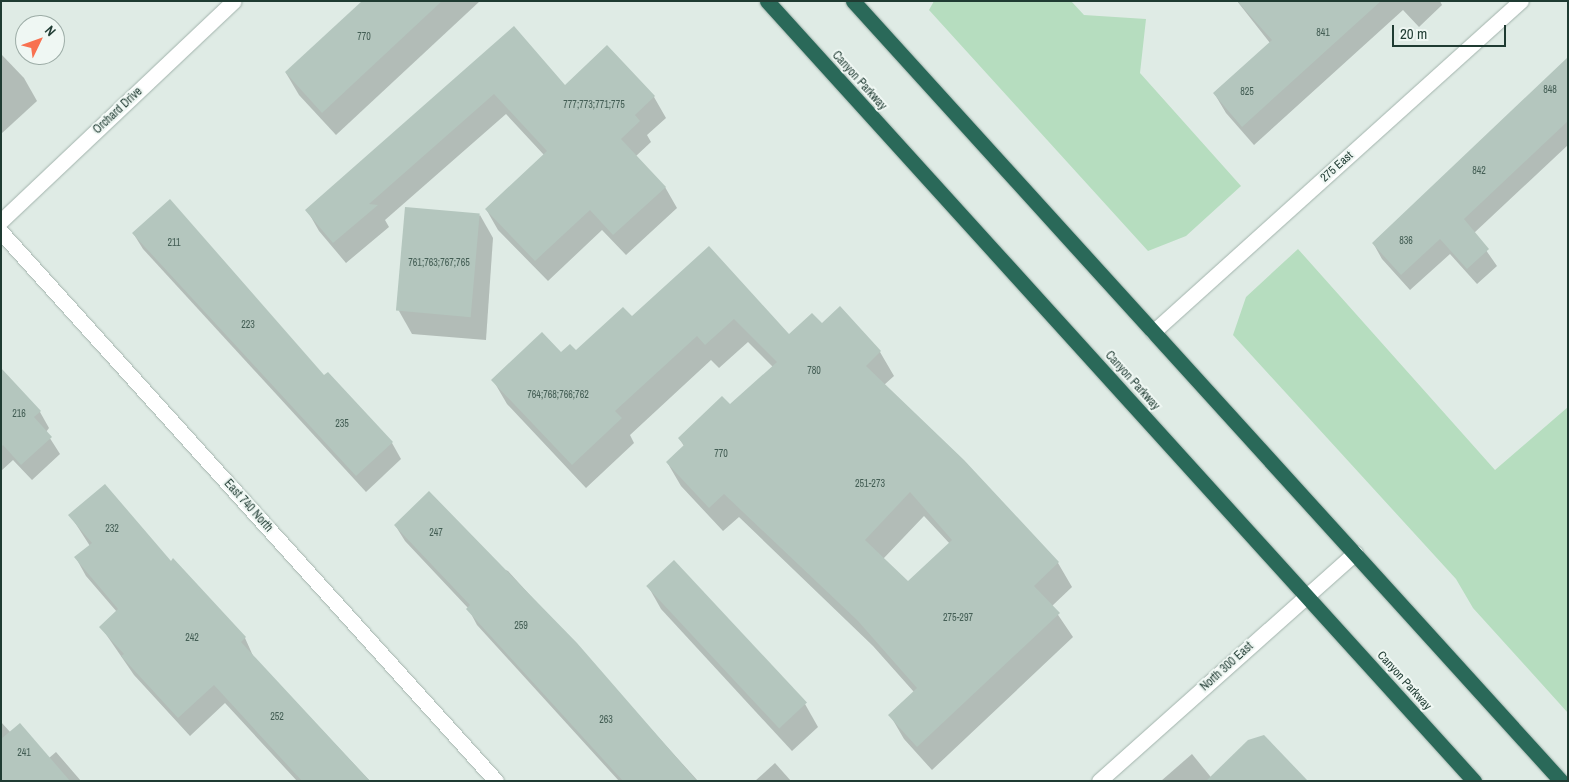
<!DOCTYPE html>
<html>
<head>
<meta charset="utf-8">
<style>
  body { margin:0 }
  #map { position:relative; width:1569px; height:782px; overflow:hidden; background:#dfebe5; font-family:"Archivo Narrow",sans-serif }
  div>[style] { position:absolute }
  [style*='--x'] { left:calc(var(--x)*1px); top:calc(var(--y)*1px); width:calc(var(--w)*1px); rotate:calc(var(--a)*1deg) }
  .green>* { inset:0; background:#b6ddbf }
  .shadow>* { inset:0; background:#0003 }
  .building>* { inset:0; background:#b4c6be; transform-origin:0 0 }
  .roads { filter:drop-shadow(0 0 1px #a2b3ac) drop-shadow(0 0 1px #a2b3ac) }
  .street>* { height:15px; margin:-7.5px; padding:0 7.5px; transform-origin:7.5px; border-radius:7.5px; background:#fff }
  .highway>* { height:15px; margin:-7.5px; padding:0 7.5px; transform-origin:7.5px; border-radius:7.5px; background:#2a6959 }
  span { translate:-50% -50%; white-space:nowrap; text-align:center; line-height:1.15; -webkit-text-stroke:4px #eff7f3; paint-order:stroke }
  .number-label { font-size:10px; color:#445e55 }
  .number-label span { -webkit-text-stroke-width:0 }
  .street-label { font-size:12px; color:#1f3b32 }
  .frame { position:absolute; inset:0; border:2px solid #1f3b32; pointer-events:none }
  .north { position:absolute; left:15px; top:15px; width:50px; height:50px; box-sizing:border-box; background:#eff7f3; border:1px solid #9caca6; border-radius:50%; rotate:48deg; font-size:14px; font-weight:700; line-height:20px; text-align:center; color:#1f3b32 }
  .north::after { content:''; display:block; margin:auto; width:18px; height:22px; background:#f87150; clip-path:polygon(50% 0,100% 100%,50% 72%,0 100%) }
  .scale { position:absolute; left:1392px; top:25px; width:114px; height:22px; box-sizing:border-box; border:2px solid #1f3b32; border-top:0; padding-left:6px; font-size:15px; line-height:18px; white-space:nowrap; color:#1f3b32; -webkit-text-stroke:4px #eff7f3; paint-order:stroke }
</style>
</head>
<body>
<div id="map">
  <div class="green">
    <i style="clip-path:polygon(934px 1px,1071px 1px,1084px 15px,1146px 19px,1140px 73px,1241px 186px,1186px 236px,1148px 251px,929px 10px)"></i>
    <i style="clip-path:polygon(1298px 249px,1495px 470px,1568px 407px,1568px 713px,1473px 608px,1456px 579px,1233px 335px,1246px 297px)"></i>
  </div>
  <div class="shadow">
    <i style="clip-path:polygon(364px 1px,480px 1px,336px 135px,299px 95px,286px 73px)"></i>
    <i style="clip-path:polygon(1237px 1px,1440px 1px,1442px 5px,1419px 27px,1403px 10px,1254px 145px,1226px 113px,1214px 93px,1270px 43px)"></i>
    <i style="clip-path:polygon(514px 28px,565px 86px,654px 97px,666px 118px,647px 135px,651px 142px,636px 156px,665px 187px,677px 208px,626px 255px,602px 230px,548px 281px,498px 230px,486px 209px,544px 155px,506px 114px,385px 220px,389px 227px,346px 263px,319px 231px,307px 210px)"></i>
    <i style="clip-path:polygon(1px 54px,24px 78px,37px 101px,1px 134px)"></i>
    <i style="clip-path:polygon(1568px 59px,1568px 145px,1474px 233px,1497px 266px,1477px 284px,1450px 254px,1410px 290px,1382px 259px,1373px 243px)"></i>
    <i style="clip-path:polygon(480px 215px,493px 238px,486px 340px,412px 334px,399px 311px)"></i>
    <i style="clip-path:polygon(133px 233px,324px 377px,392px 443px,401px 459px,366px 492px,143px 249px)"></i>
    <i style="clip-path:polygon(evenodd,709px 248px,789px 336px,822px 325px,840px 308px,880px 352px,894px 376px,884px 385px,963px 460px,1058px 563px,1072px 587px,1052px 606px,1073px 637px,932px 770px,904px 739px,890px 715px,914px 692px,873px 646px,739px 517px,723px 531px,681px 486px,667px 462px,684px 446px,679px 438px,730px 405px,773px 367px,748px 342px,719px 368px,711px 360px,630px 435px,634px 443px,586px 488px,507px 404px,493px 380px,560px 354px,576px 352px,632px 318px,709px 248px,924px 516px,950px 544px,908px 583px,883px 559px,924px 516px)"></i>
    <i style="clip-path:polygon(1px 370px,40px 412px,49px 428px,46px 432px,60px 454px,32px 480px,13px 460px,1px 471px)"></i>
    <i style="clip-path:polygon(70px 515px,170px 563px,173px 560px,245px 638px,254px 658px,370px 781px,297px 781px,225px 703px,190px 736px,134px 675px,101px 627px,117px 612px,86px 576px,76px 558px,90px 546px)"></i>
    <i style="clip-path:polygon(395px 525px,508px 571px,698px 781px,619px 781px,477px 625px,468px 608px,405px 541px)"></i>
    <i style="clip-path:polygon(648px 586px,805px 704px,818px 727px,792px 751px,661px 609px)"></i>
    <i style="clip-path:polygon(1px 722px,11px 733px,49px 758px,56px 752px,81px 781px,1px 781px)"></i>
    <i style="clip-path:polygon(1192px 754px,1214px 781px,1161px 781px)"></i>
    <i style="clip-path:polygon(775px 763px,791px 781px,755px 781px)"></i>
  </div>
  <div class="building">
    <i style="clip-path:polygon(362px 1px,442px 1px,322px 113px,285px 72px)"></i>
    <i style="clip-path:polygon(1237px 1px,1381px 1px,1242px 127px,1213px 93px,1272px 40px)"></i>
    <i style="clip-path:polygon(514px 26px,565px 85px,607px 45px,655px 96px,635px 115px,640px 121px,621px 139px,666px 187px,613px 235px,590px 210px,535px 261px,485px 209px,547px 151px,494px 94px,369px 204px,378px 205px,333px 243px,305px 210px)"></i>
    <i style="clip-path:polygon(1568px 57px,1568px 121px,1464px 219px,1489px 249px,1467px 269px,1440px 239px,1401px 275px,1372px 243px)"></i>
    <i style="clip-path:polygon(170px 199px,324px 375px,328px 372px,393px 442px,356px 476px,132px 233px)"></i>
    <i style="left:405px;top:207px;width:75px;height:104px;rotate:5deg"></i>
    <i style="clip-path:polygon(evenodd,709px 246px,789px 334px,812px 313px,822px 323px,840px 306px,881px 351px,866px 366px,964px 460px,1059px 562px,1034px 586px,1060px 613px,917px 747px,888px 715px,917px 688px,858px 621px,724px 494px,709px 508px,666px 462px,684px 445px,678px 438px,722px 396px,730px 404px,777px 362px,734px 319px,705px 345px,697px 336px,615px 411px,622px 418px,572px 465px,491px 380px,542px 332px,561px 352px,570px 344px,576px 350px,623px 307px,632px 316px,709px 246px,910px 492px,952px 540px,908px 581px,865px 540px,910px 492px)"></i>
    <i style="clip-path:polygon(1px 368px,41px 411px,34px 417px,52px 437px,21px 465px,3px 445px,1px 447px)"></i>
    <i style="clip-path:polygon(105px 484px,171px 561px,173px 558px,246px 637px,241px 642px,370px 781px,302px 781px,214px 685px,178px 718px,121px 656px,124px 654px,99px 627px,118px 609px,74px 557px,92px 543px,68px 515px)"></i>
    <i style="clip-path:polygon(429px 491px,577px 643px,697px 781px,623px 781px,466px 609px,470px 605px,394px 525px)"></i>
    <i style="left:674px;top:560px;width:195px;height:38px;rotate:47deg"></i>
    <i style="clip-path:polygon(20px 723px,70px 781px,1px 781px,1px 739px)"></i>
    <i style="clip-path:polygon(1264px 735px,1308px 781px,1206px 781px,1248px 740px)"></i>
  </div>
  <div class="roads">
    <div class="street">
      <i style="--x:1;--y:221;--w:320;--a:-43.4"></i>
      <i style="--x:1;--y:232;--w:739;--a:47.96"></i>
      <i style="--x:1153;--y:332;--w:495;--a:-42"></i>
      <i style="--x:1099;--y:781;--w:343;--a:-41.7"></i>
    </div>
    <div class="highway">
      <i style="--x:767;--y:1;--w:1053;--a:47.81"></i>
      <i style="--x:853;--y:1;--w:1053;--a:47.77"></i>
    </div>
  </div>
  <div class="number-label">
    <span style="left:1323px;top:33px">841</span>
    <span style="left:364px;top:37px">770</span>
    <span style="left:1550px;top:90px">848</span>
    <span style="left:1247px;top:92px">825</span>
    <span style="left:594px;top:105px">777;773;771;775</span>
    <span style="left:1479px;top:171px">842</span>
    <span style="left:1406px;top:241px">836</span>
    <span style="left:174px;top:243px">211</span>
    <span style="left:439px;top:263px">761;763;767;765</span>
    <span style="left:248px;top:325px">223</span>
    <span style="left:814px;top:371px">780</span>
    <span style="left:558px;top:395px">764;768;766;762</span>
    <span style="left:19px;top:414px">216</span>
    <span style="left:342px;top:424px">235</span>
    <span style="left:721px;top:454px">770</span>
    <span style="left:870px;top:484px">251-273</span>
    <span style="left:112px;top:529px">232</span>
    <span style="left:436px;top:533px">247</span>
    <span style="left:958px;top:618px">275-297</span>
    <span style="left:521px;top:626px">259</span>
    <span style="left:192px;top:638px">242</span>
    <span style="left:277px;top:717px">252</span>
    <span style="left:606px;top:720px">263</span>
    <span style="left:24px;top:753px">241</span>
  </div>
  <div class="street-label">
    <span style="left:859px;top:81px;rotate:48deg">Canyon Parkway</span>
    <span style="left:118px;top:111px;rotate:-43deg">Orchard Drive</span>
    <span style="left:1337px;top:167px;rotate:-42deg">275 East</span>
    <span style="left:1132px;top:381px;rotate:48deg">Canyon Parkway</span>
    <span style="left:248px;top:506px;rotate:48deg">East 740 North</span>
    <span style="left:1227px;top:667px;rotate:-42deg">North 300 East</span>
    <span style="left:1404px;top:681px;rotate:48deg">Canyon Parkway</span>
  </div>
  <div class="frame"></div>
  <div class="north">N</div>
  <div class="scale">20 m</div>
</div>
</body>
</html>
